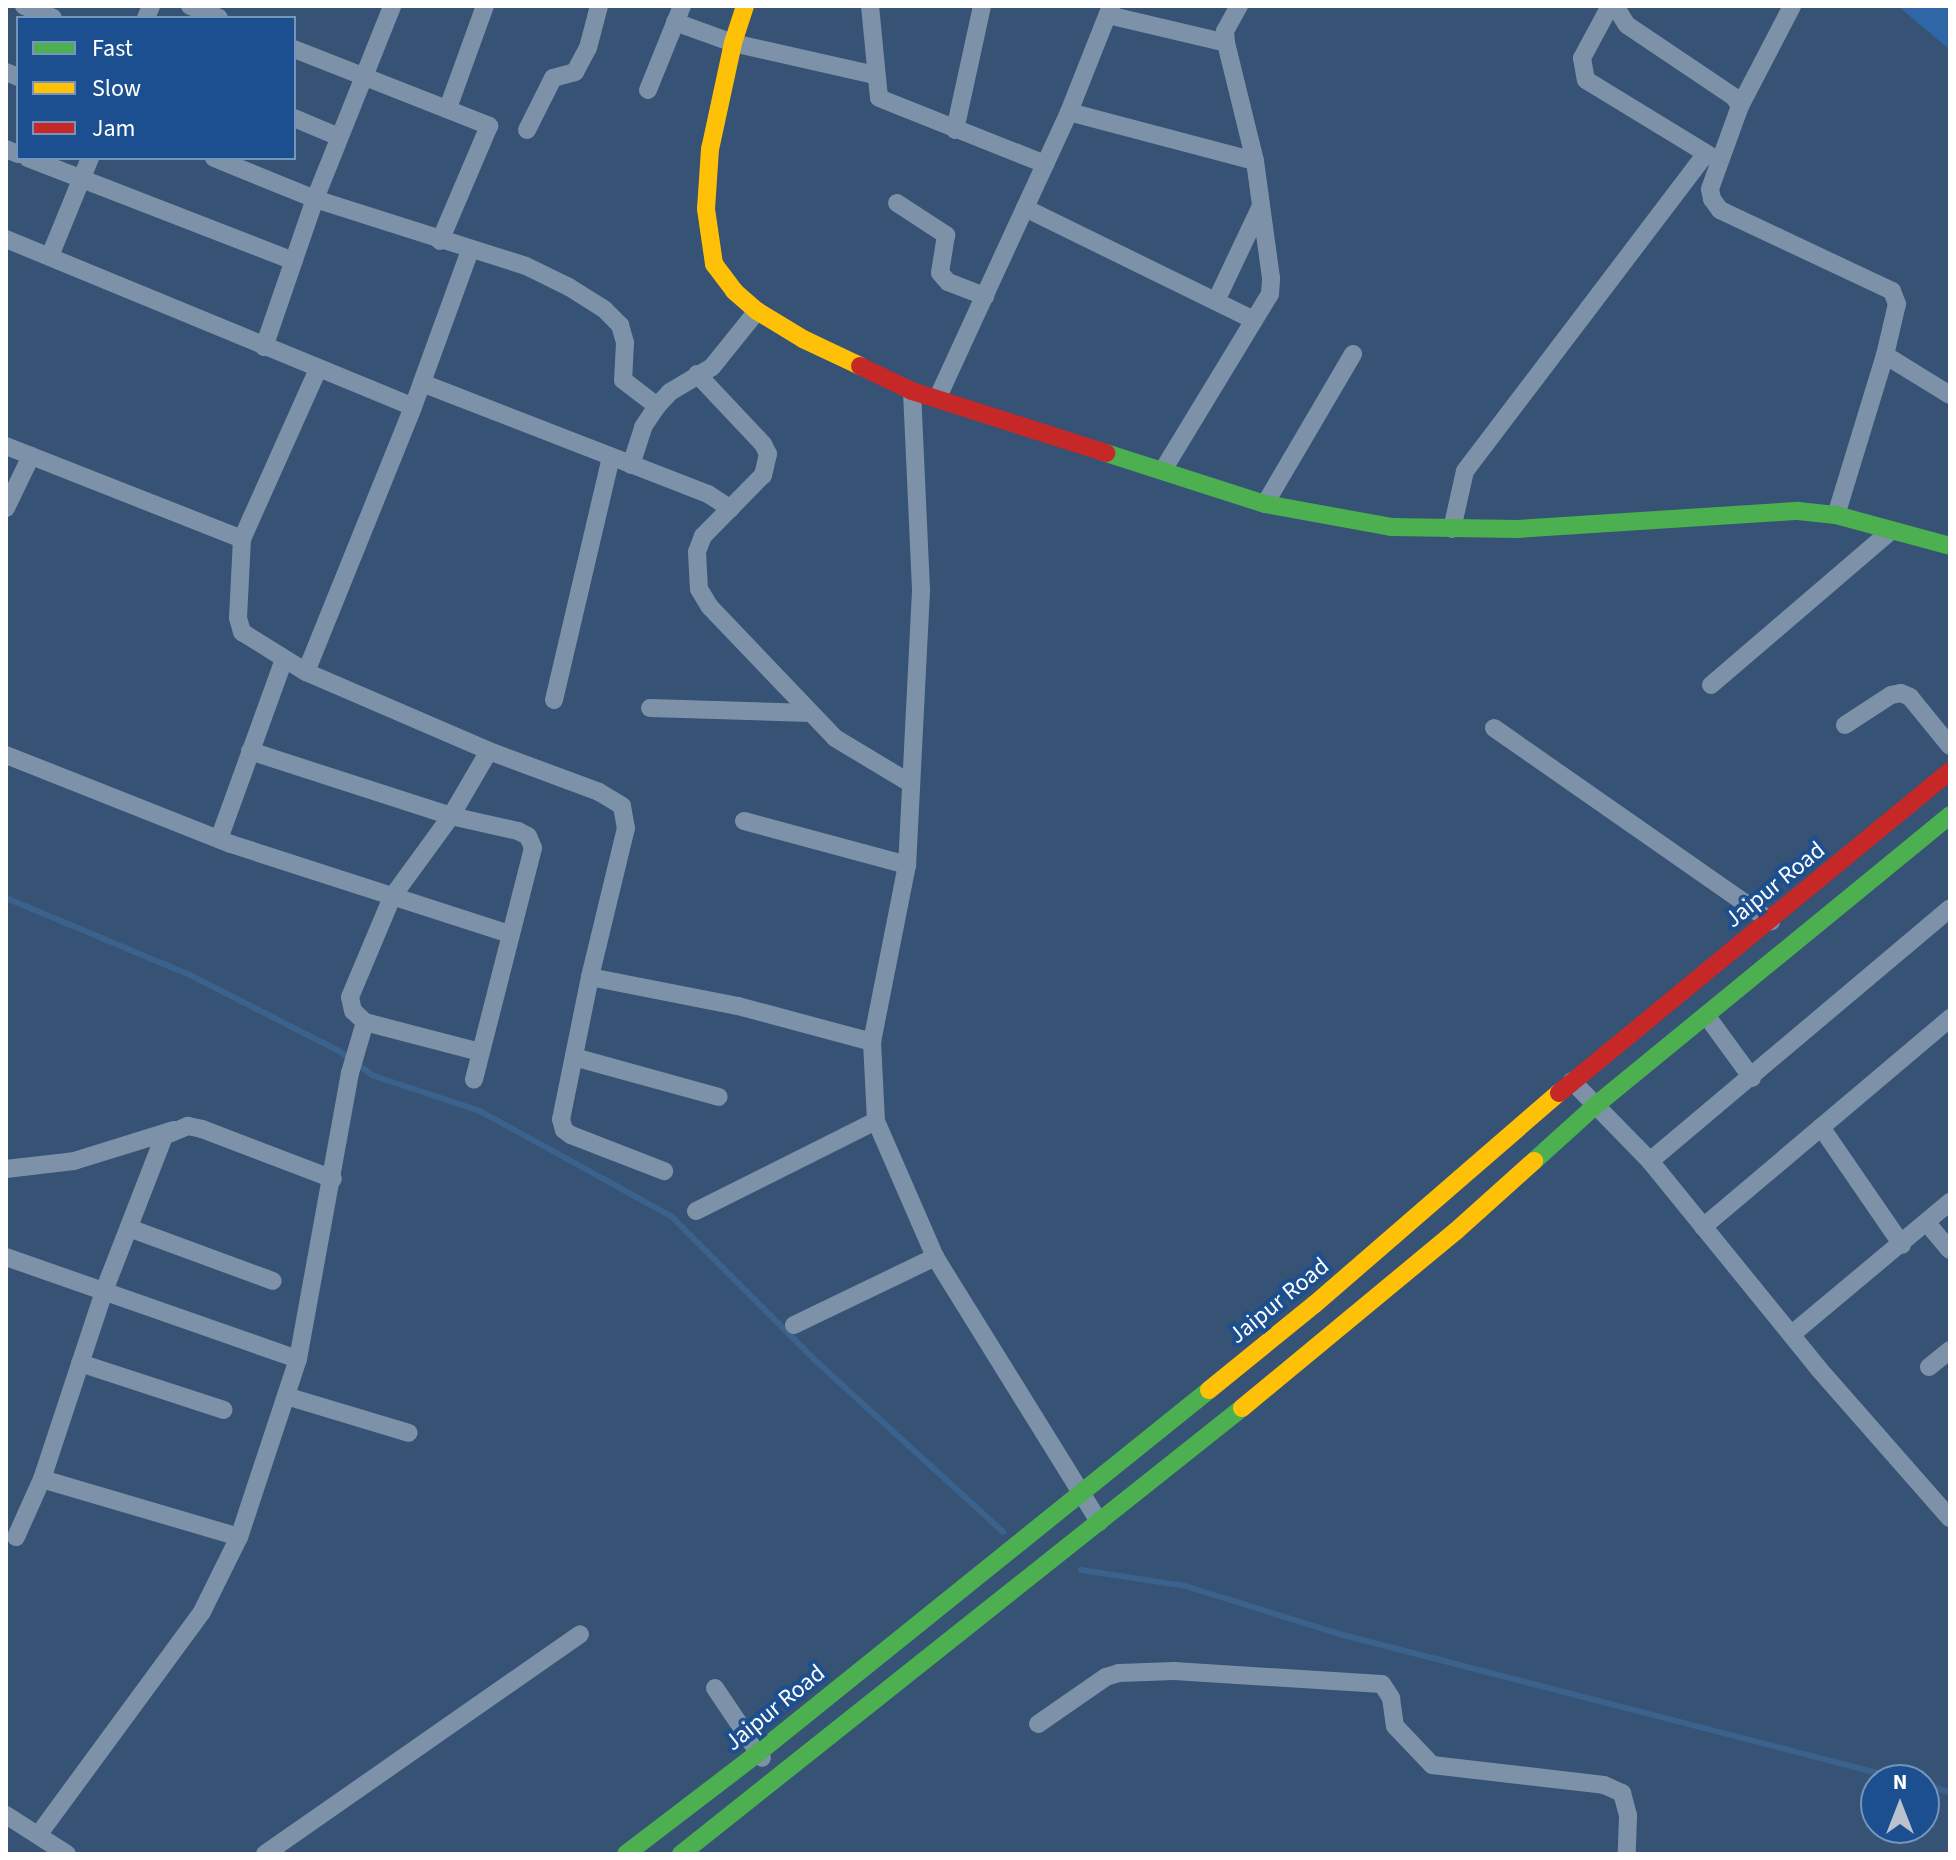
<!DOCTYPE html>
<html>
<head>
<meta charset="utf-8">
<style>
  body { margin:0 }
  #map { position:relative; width:1956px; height:1860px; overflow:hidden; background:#365274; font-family:"Source Sans 3",sans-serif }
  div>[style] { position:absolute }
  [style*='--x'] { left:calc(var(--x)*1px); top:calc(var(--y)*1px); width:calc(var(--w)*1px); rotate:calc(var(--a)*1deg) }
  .green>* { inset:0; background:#2f66a5 }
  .stream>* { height:6px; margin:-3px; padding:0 3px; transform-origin:3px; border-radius:3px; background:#3b618d }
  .street>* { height:18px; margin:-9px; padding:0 9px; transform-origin:9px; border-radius:9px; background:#7d92a8 }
  .fast>* { height:18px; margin:-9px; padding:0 9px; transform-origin:9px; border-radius:9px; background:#4caf50 }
  .slow>* { height:18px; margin:-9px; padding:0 9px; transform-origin:9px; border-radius:9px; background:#ffc107 }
  .jam>* { height:18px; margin:-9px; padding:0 9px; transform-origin:9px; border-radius:9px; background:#c62828 }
  span { translate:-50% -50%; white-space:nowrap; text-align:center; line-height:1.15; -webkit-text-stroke:8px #1b4f8f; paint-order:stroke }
  .street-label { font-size:24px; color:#fff }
  .frame { position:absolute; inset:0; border:8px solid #fff; pointer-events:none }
  .legend { position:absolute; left:16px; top:16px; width:280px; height:144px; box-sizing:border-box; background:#1b4f8f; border:2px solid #7695bc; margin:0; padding:10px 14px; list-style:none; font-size:24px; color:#fff }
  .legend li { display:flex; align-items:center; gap:16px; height:40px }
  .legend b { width:40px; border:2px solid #7695bc }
  .north { position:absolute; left:1860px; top:1764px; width:80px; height:80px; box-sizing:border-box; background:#1b4f8f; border:2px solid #7695bc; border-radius:50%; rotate:0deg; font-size:22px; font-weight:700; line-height:32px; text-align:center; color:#fff }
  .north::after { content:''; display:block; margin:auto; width:28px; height:36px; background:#b9c2ce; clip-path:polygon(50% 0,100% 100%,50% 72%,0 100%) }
</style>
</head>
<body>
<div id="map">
  <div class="green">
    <i style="clip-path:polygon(1898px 6px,1950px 6px,1950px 50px)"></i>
  </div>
  <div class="stream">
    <i style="--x:6;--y:898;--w:197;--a:22.7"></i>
    <i style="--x:188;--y:974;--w:169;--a:27"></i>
    <i style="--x:339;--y:1051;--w:43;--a:35.5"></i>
    <i style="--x:374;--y:1076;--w:112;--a:18.3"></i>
    <i style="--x:480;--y:1111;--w:218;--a:28.8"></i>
    <i style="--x:671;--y:1216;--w:206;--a:45"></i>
    <i style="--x:817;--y:1362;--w:252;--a:42.4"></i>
    <i style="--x:1081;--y:1570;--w:105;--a:8.7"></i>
    <i style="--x:1185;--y:1586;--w:170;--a:17.2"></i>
    <i style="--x:1347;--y:1636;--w:576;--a:14.47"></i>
    <i style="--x:1924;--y:1785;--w:27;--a:15"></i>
  </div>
  <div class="street">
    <i style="--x:24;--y:6;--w:31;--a:22"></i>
    <i style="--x:190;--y:6;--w:31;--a:22"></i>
    <i style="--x:870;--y:6;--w:92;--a:84.4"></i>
    <i style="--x:879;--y:98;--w:179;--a:21.7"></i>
    <i style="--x:1610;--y:6;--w:59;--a:118.3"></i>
    <i style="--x:1582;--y:58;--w:22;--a:80"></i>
    <i style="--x:1586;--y:80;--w:150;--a:31.4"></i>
    <i style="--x:1615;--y:6;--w:22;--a:58"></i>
    <i style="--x:1627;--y:25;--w:129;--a:33.9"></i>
    <i style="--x:1734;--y:97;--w:11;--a:56"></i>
    <i style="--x:1740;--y:106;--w:88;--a:109.9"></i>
    <i style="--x:1710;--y:189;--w:10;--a:79"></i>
    <i style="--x:1712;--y:199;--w:14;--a:54"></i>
    <i style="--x:1720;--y:210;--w:190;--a:25.2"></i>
    <i style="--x:1892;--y:291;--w:14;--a:69"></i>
    <i style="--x:1897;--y:304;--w:52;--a:103.2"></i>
    <i style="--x:1885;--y:355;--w:167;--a:107"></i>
    <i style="--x:1108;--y:15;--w:121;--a:13.3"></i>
    <i style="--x:146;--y:18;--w:13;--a:-67"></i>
    <i style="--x:675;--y:22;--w:62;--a:19.9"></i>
    <i style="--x:733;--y:43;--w:146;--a:12.7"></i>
    <i style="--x:294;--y:49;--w:210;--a:21.5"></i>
    <i style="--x:489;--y:126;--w:125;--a:113.1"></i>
    <i style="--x:6;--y:72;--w:13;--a:23"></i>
    <i style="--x:648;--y:90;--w:91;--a:-68"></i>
    <i style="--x:1740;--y:106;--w:113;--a:-62.5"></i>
    <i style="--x:448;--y:108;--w:109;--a:-70.1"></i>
    <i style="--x:1069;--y:112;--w:192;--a:14.8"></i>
    <i style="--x:294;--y:118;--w:49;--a:22.9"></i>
    <i style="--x:527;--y:130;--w:58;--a:-63.4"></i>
    <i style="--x:553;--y:78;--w:23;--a:-15"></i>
    <i style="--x:575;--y:72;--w:27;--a:-62"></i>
    <i style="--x:588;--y:48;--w:43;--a:-75.3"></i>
    <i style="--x:955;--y:130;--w:127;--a:-77.7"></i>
    <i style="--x:6;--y:149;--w:13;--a:23"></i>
    <i style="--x:28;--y:158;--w:285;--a:21.2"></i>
    <i style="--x:214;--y:158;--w:109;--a:22.1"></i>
    <i style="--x:315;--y:199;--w:221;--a:17.6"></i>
    <i style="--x:526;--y:266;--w:48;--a:26"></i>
    <i style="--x:569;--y:287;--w:41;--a:32.2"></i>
    <i style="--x:604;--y:309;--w:23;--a:45"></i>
    <i style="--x:620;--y:325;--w:19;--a:74"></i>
    <i style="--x:625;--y:343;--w:37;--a:93"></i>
    <i style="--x:623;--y:380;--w:43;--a:37.4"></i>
    <i style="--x:897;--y:203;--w:59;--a:33.1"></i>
    <i style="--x:946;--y:235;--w:38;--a:99"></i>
    <i style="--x:940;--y:273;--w:12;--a:48"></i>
    <i style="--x:948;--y:282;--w:40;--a:21"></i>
    <i style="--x:1025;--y:208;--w:255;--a:26.1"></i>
    <i style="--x:6;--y:239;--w:440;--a:22.4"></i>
    <i style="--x:50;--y:256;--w:106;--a:-67.8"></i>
    <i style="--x:1216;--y:301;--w:105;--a:-64.7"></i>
    <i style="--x:264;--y:347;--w:157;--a:-71"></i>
    <i style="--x:315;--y:199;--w:208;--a:-68.2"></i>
    <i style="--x:1885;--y:355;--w:76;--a:31.6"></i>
    <i style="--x:697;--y:374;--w:96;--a:46.7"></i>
    <i style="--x:763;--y:444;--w:11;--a:63"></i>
    <i style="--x:768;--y:454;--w:22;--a:103"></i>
    <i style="--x:763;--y:475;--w:86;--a:134.5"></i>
    <i style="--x:703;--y:536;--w:17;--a:111"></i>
    <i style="--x:697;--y:552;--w:37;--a:87"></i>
    <i style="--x:699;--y:589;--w:21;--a:59"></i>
    <i style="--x:710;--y:607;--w:181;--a:46.3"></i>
    <i style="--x:835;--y:738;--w:87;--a:31"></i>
    <i style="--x:422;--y:383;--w:307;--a:21.2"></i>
    <i style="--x:708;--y:494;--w:27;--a:33"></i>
    <i style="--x:912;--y:391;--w:200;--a:87.4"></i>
    <i style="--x:921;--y:591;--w:274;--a:92.9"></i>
    <i style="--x:907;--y:865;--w:180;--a:101.2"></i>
    <i style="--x:872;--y:1042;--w:79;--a:87.1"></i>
    <i style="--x:876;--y:1121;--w:148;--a:66.5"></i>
    <i style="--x:935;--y:1257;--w:312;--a:58.2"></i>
    <i style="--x:938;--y:397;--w:314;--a:-65.3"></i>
    <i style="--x:1069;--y:112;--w:114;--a:-68.4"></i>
    <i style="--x:6;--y:446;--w:254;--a:21.5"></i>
    <i style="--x:242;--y:539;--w:79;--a:92.9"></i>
    <i style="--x:238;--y:618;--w:15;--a:74"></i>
    <i style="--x:242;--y:632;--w:75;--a:32"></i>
    <i style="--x:306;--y:672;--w:199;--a:23.3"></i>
    <i style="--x:489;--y:751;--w:117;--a:20.4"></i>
    <i style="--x:599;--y:792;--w:27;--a:31"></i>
    <i style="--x:622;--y:806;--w:22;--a:80"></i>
    <i style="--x:626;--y:828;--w:153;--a:103.6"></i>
    <i style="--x:590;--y:977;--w:145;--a:101.5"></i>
    <i style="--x:561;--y:1119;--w:11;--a:75"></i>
    <i style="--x:564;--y:1130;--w:9;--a:36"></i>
    <i style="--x:571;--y:1135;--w:100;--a:21.2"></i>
    <i style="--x:631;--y:465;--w:40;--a:-72"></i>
    <i style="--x:643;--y:427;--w:25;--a:-56"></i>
    <i style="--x:657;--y:406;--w:19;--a:-47"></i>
    <i style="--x:670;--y:392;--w:49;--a:-30.8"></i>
    <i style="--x:712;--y:367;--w:72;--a:-51.2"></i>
    <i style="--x:1163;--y:470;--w:206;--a:-58.7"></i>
    <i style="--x:1270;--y:294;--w:16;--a:-86"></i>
    <i style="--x:1271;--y:278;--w:118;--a:-97.8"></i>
    <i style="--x:1255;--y:161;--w:122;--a:-103.8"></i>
    <i style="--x:1226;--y:43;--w:12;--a:-95"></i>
    <i style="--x:1225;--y:31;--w:29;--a:-61"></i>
    <i style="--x:1265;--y:504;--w:174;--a:-59.6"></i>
    <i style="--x:6;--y:508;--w:58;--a:-64.3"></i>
    <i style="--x:1452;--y:529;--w:59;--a:-77.4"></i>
    <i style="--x:1465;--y:471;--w:398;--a:-52.8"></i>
    <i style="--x:242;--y:539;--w:186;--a:-65.9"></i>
    <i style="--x:306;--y:672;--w:286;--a:-68"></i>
    <i style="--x:413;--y:407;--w:167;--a:-70"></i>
    <i style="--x:1711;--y:685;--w:238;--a:-40.6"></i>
    <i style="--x:554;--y:700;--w:250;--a:-76.8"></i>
    <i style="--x:650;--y:708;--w:161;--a:1.8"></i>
    <i style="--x:1845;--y:725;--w:55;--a:-33.1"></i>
    <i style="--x:1891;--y:695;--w:10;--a:-11"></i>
    <i style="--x:1901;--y:693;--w:10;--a:24"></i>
    <i style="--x:1910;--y:697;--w:63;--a:50.8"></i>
    <i style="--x:1494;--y:728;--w:338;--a:34.9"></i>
    <i style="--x:250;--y:751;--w:211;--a:17.9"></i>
    <i style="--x:451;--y:816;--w:69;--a:12.6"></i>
    <i style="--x:518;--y:831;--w:11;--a:27"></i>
    <i style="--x:528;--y:836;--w:13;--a:67"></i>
    <i style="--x:533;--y:848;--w:239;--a:104.3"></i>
    <i style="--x:6;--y:755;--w:242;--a:21.6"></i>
    <i style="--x:231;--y:844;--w:292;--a:17.9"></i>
    <i style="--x:744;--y:821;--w:169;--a:15.1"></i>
    <i style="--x:219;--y:839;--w:191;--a:-70.1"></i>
    <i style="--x:590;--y:977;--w:151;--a:11.1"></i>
    <i style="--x:738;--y:1006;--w:139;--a:15"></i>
    <i style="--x:1706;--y:1015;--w:78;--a:53.9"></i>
    <i style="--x:480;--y:1052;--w:119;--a:-165.4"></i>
    <i style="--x:365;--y:1022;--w:16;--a:-137"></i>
    <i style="--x:353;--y:1011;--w:14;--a:-102"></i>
    <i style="--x:350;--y:997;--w:108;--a:-67.2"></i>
    <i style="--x:392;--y:897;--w:100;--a:-53.9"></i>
    <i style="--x:451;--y:816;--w:75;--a:-59.7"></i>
    <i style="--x:574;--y:1057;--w:150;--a:15.4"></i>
    <i style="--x:1572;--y:1081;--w:112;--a:45.7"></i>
    <i style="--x:1650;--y:1161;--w:267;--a:50.9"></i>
    <i style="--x:1818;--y:1368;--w:200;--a:48.7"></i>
    <i style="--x:1821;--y:1127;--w:143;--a:55.5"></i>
    <i style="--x:1650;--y:1161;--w:392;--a:-40.1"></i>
    <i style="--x:6;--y:1169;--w:68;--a:-6.7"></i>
    <i style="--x:74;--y:1161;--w:105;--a:-17.2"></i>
    <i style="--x:696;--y:1211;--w:201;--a:-26.6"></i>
    <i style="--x:1927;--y:1223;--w:35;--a:50"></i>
    <i style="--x:1703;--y:1227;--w:324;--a:-40.2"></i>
    <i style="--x:129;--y:1228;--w:153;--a:20.2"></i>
    <i style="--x:6;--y:1257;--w:309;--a:19.3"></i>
    <i style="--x:298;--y:1359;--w:188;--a:108.3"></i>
    <i style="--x:239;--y:1537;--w:84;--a:116.3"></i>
    <i style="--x:202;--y:1612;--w:277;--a:126.3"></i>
    <i style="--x:794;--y:1325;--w:157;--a:-25.7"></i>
    <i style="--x:1792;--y:1334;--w:206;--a:-39.9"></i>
    <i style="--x:298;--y:1359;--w:291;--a:-79.7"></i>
    <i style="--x:350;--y:1073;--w:53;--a:-73.6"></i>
    <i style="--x:80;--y:1363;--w:151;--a:18.1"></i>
    <i style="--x:1929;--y:1367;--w:27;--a:-39"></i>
    <i style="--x:286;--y:1396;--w:128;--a:16.7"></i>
    <i style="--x:42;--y:1479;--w:205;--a:16.4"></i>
    <i style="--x:16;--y:1537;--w:64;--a:-65.9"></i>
    <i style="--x:42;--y:1479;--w:198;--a:-71.7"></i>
    <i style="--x:104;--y:1291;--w:166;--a:-68.8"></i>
    <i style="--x:164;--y:1136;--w:26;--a:-23"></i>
    <i style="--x:188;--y:1126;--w:14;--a:12"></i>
    <i style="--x:202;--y:1129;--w:140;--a:20.9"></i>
    <i style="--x:715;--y:1688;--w:84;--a:56.1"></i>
    <i style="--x:1038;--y:1724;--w:83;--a:-34.7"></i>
    <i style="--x:1106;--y:1677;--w:14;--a:-17"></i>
    <i style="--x:1119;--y:1673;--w:55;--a:-2.1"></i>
    <i style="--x:1174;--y:1671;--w:208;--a:3.6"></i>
    <i style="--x:1382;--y:1684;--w:17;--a:57"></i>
    <i style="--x:1391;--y:1698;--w:28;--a:82"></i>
    <i style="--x:1395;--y:1726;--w:54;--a:46.5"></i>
    <i style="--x:1432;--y:1765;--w:173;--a:6.6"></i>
    <i style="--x:1604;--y:1785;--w:20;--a:24"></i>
    <i style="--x:1622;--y:1793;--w:24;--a:75"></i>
    <i style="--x:1628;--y:1816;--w:38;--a:92"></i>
    <i style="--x:6;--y:1815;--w:72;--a:32.6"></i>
    <i style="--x:265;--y:1854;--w:384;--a:-34.9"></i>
  </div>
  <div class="fast">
    <i style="--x:1106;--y:453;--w:167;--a:17.8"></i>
    <i style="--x:1265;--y:504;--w:128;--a:10.3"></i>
    <i style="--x:1391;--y:527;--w:126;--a:0.9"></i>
    <i style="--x:1517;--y:529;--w:282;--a:-3.7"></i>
    <i style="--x:1798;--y:511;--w:38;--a:6"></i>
    <i style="--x:1836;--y:515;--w:118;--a:15.2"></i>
    <i style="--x:1534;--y:1161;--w:84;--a:-42.1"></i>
    <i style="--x:1596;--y:1105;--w:458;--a:-39.3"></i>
    <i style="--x:626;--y:1854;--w:166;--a:-37.4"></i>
    <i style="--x:758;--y:1753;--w:579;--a:-38.83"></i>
    <i style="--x:681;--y:1854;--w:717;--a:-38.49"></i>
  </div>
  <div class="slow">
    <i style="--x:745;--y:6;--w:39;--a:108"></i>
    <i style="--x:733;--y:43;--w:108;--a:102.2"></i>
    <i style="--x:710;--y:149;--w:60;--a:93.8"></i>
    <i style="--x:706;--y:209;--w:56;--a:81.7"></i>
    <i style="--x:714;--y:264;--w:34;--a:53"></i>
    <i style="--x:734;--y:291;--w:30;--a:41"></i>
    <i style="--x:757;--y:311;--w:54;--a:31.3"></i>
    <i style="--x:803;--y:339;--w:63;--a:25.3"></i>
    <i style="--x:1209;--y:1390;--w:136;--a:-39.1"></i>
    <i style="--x:1315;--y:1304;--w:323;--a:-40.9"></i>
    <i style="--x:1242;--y:1408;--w:278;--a:-39.6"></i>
    <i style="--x:1456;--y:1231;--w:105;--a:-41.9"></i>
  </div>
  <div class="jam">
    <i style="--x:860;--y:366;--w:58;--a:25.7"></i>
    <i style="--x:912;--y:391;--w:204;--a:17.7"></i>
    <i style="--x:1559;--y:1093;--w:507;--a:-39.47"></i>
  </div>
  <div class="street-label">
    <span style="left:1775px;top:885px;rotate:-39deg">Jaipur Road</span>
    <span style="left:1279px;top:1301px;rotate:-39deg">Jaipur Road</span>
    <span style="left:775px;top:1708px;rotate:-39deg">Jaipur Road</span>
  </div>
  <div class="frame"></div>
  <ul class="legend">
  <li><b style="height:10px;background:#4caf50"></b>Fast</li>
  <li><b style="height:10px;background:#ffc107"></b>Slow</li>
  <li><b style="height:10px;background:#c62828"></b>Jam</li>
  </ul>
  <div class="north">N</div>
</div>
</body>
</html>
